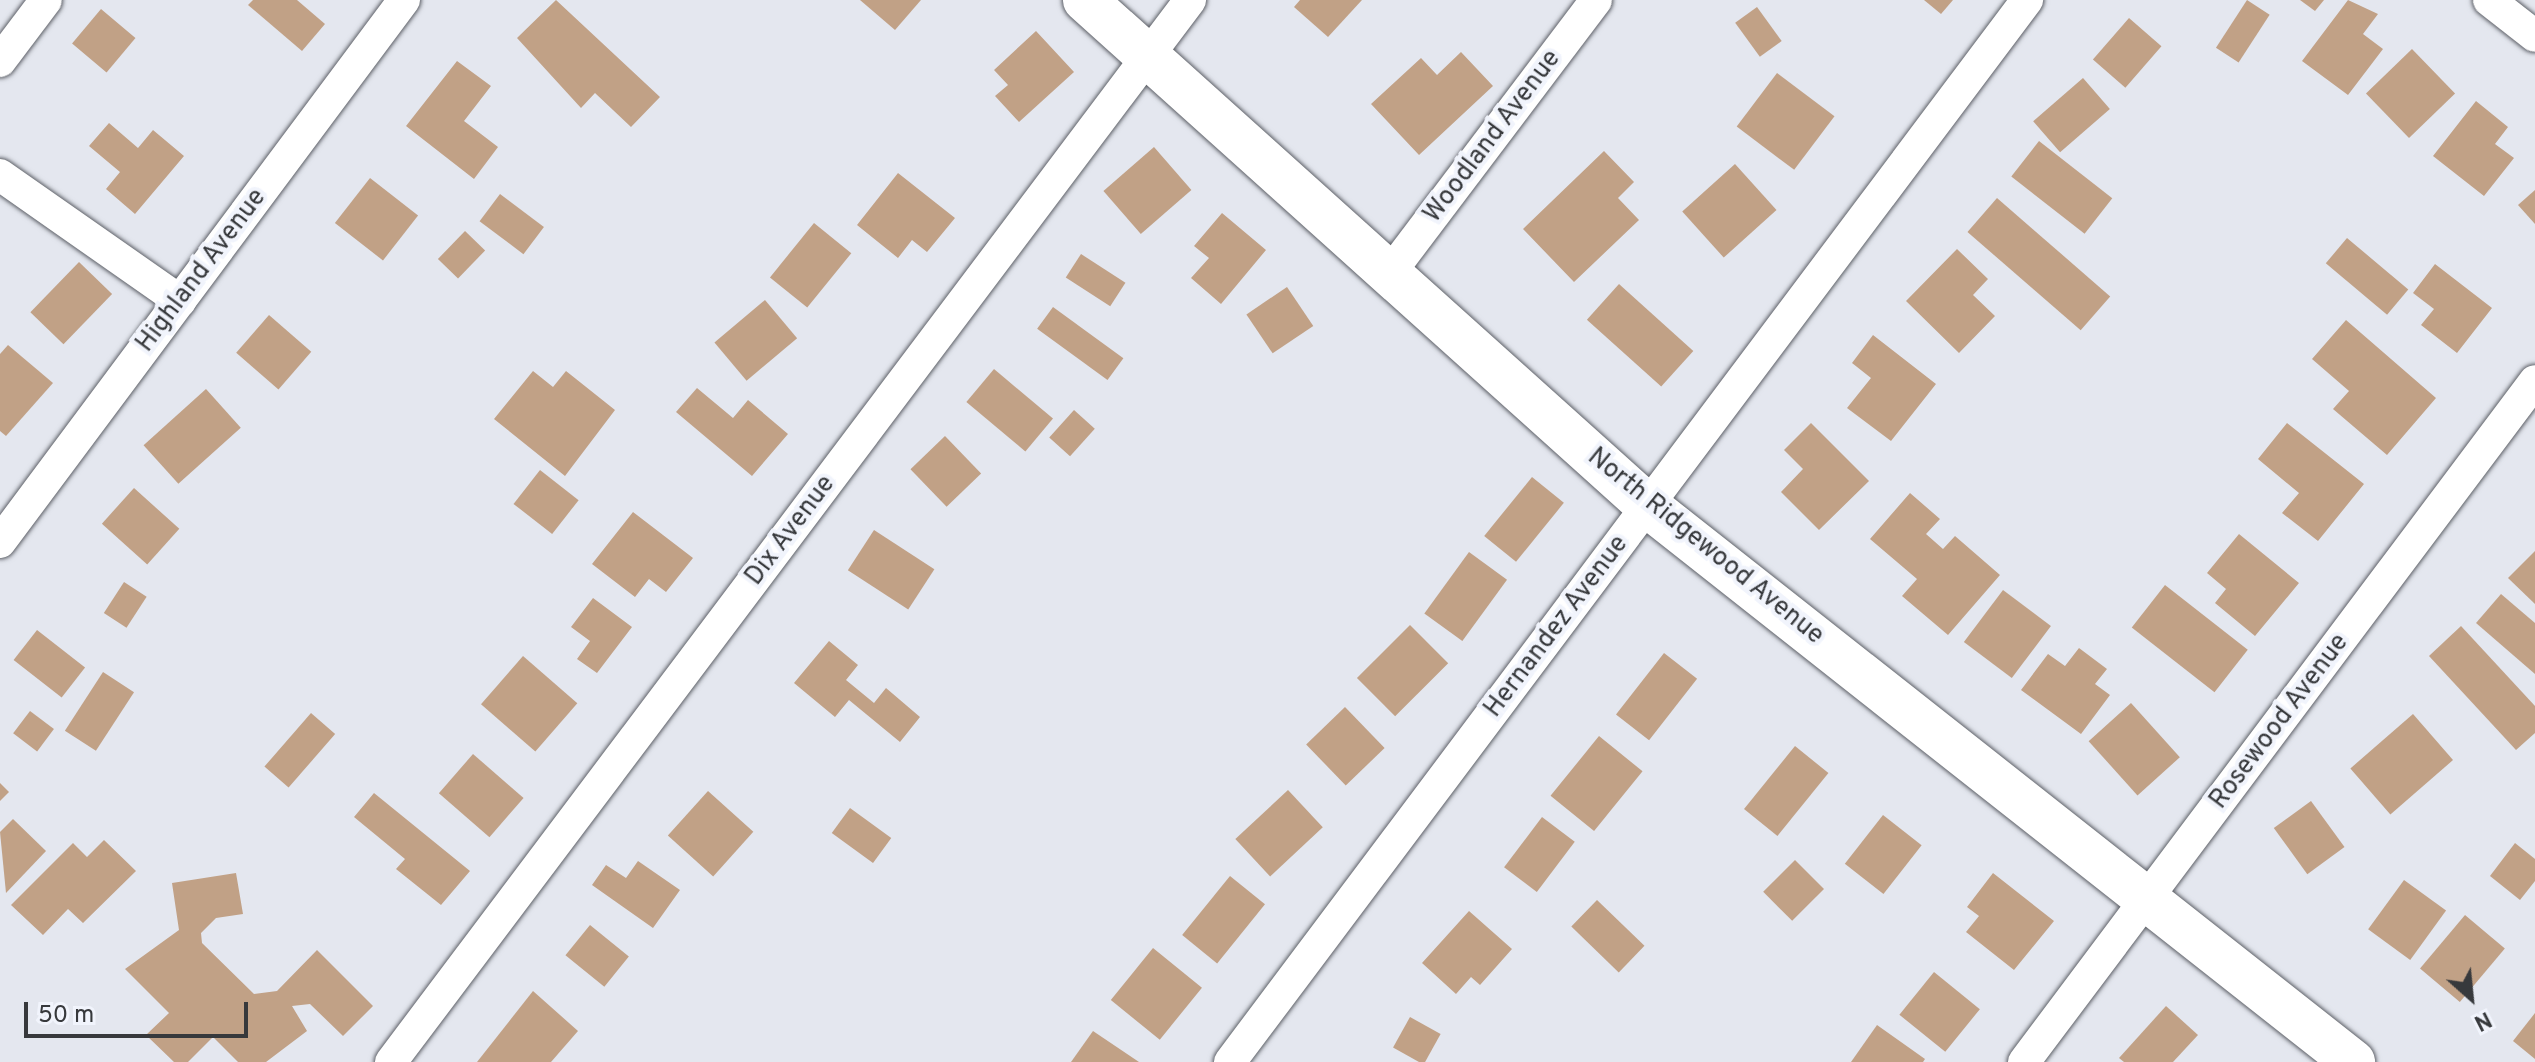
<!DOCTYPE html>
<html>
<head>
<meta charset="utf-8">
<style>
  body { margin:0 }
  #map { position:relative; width:2535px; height:1062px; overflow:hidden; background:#e4e7ef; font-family:Overpass,sans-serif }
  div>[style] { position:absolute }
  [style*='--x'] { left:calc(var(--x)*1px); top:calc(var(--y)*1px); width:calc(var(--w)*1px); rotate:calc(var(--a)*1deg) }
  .building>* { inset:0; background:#c1a186; transform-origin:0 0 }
  .roads { filter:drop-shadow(0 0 2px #5d6067) drop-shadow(0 0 2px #5d6067) }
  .street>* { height:32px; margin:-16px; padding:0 16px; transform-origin:16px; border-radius:16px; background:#fff }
  .secondary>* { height:44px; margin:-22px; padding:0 22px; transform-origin:22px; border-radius:22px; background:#fff }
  span { translate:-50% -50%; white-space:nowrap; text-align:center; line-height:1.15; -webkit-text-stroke:8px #f1f4fc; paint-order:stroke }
  .street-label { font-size:26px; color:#37393c }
  .north { position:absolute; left:2431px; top:958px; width:80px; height:80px; -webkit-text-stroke:6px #f1f4fc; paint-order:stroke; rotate:153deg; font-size:22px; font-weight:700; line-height:32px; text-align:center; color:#37393c }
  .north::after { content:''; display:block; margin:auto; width:28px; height:36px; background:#37393c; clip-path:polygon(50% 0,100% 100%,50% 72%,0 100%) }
  .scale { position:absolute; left:24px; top:1002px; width:224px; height:36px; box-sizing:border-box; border:4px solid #37393c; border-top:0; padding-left:10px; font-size:24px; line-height:28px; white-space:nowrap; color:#37393c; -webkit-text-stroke:6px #f1f4fc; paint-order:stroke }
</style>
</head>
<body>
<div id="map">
  <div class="building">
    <i style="clip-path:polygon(253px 0,297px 0,325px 24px,302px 51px,248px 5px)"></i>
    <i style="clip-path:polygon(556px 0,660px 97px,631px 127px,595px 93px,581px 108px,517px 38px)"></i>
    <i style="clip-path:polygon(860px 0,921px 0,895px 30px)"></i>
    <i style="clip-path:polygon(1300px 0,1362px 0,1328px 37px,1294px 7px)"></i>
    <i style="clip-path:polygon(1924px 0,1953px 0,1941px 14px)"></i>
    <i style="left:2247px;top:0;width:27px;height:57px;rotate:33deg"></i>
    <i style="clip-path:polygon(2300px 0,2324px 0,2315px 11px)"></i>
    <i style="clip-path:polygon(2348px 0,2378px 14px,2363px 34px,2383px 49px,2348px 95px,2302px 61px)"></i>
    <i style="left:1757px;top:7px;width:42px;height:27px;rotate:54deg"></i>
    <i style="left:101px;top:9px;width:45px;height:45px;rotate:40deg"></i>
    <i style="left:2129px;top:18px;width:43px;height:55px;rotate:41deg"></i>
    <i style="clip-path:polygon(1036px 31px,1074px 72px,1019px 122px,995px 96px,1008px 85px,994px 70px)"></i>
    <i style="left:2412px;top:49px;width:62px;height:64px;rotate:46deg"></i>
    <i style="clip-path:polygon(1461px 52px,1493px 86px,1419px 155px,1371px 104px,1421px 58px,1437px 75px)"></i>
    <i style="clip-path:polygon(457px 61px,491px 86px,464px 121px,498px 147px,474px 179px,406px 126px)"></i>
    <i style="left:1777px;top:73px;width:72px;height:67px;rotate:37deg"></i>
    <i style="left:2083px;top:78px;width:41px;height:66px;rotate:49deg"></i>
    <i style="clip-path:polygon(2476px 101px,2508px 127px,2495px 144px,2514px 158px,2484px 196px,2433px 156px)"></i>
    <i style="clip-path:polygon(109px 123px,138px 148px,153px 130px,184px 156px,135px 214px,106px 189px,120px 172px,89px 146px)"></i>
    <i style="left:2039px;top:141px;width:93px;height:45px;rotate:38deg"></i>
    <i style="left:1154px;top:147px;width:57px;height:67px;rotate:49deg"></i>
    <i style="clip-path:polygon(1604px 151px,1634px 182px,1618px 198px,1639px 220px,1574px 282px,1523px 229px)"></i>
    <i style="left:1735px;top:164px;width:62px;height:71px;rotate:48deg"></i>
    <i style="clip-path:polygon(898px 173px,955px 218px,927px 252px,912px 240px,898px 258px,857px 225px)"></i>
    <i style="left:370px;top:178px;width:61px;height:57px;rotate:38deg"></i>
    <i style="clip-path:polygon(2535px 190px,2535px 224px,2518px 205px)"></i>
    <i style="left:500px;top:194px;width:55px;height:34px;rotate:37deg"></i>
    <i style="left:1997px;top:198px;width:150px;height:45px;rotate:41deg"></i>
    <i style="clip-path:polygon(1222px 213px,1266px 250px,1221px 304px,1191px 278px,1209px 258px,1194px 246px)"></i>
    <i style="left:814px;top:223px;width:48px;height:70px;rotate:39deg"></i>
    <i style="left:465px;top:231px;width:28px;height:39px;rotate:44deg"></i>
    <i style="left:2347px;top:238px;width:80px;height:33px;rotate:40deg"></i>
    <i style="clip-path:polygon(1957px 249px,1988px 279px,1973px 295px,1995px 316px,1959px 353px,1906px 301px)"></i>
    <i style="left:1081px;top:254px;width:53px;height:28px;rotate:33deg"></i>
    <i style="left:79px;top:262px;width:46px;height:70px;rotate:44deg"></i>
    <i style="clip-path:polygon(2435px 264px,2492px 308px,2457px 353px,2421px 325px,2434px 309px,2413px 293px)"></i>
    <i style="left:1619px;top:284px;width:100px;height:48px;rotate:42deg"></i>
    <i style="left:1287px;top:287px;width:47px;height:49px;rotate:56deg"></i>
    <i style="left:765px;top:300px;width:50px;height:66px;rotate:50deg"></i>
    <i style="left:1053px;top:307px;width:87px;height:27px;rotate:36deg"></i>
    <i style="left:269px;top:315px;width:56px;height:50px;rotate:41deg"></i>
    <i style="clip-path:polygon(2346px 320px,2436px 398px,2387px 455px,2333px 409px,2349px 391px,2312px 359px)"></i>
    <i style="clip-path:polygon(1873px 335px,1936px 384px,1891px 441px,1847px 408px,1871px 378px,1852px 363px)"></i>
    <i style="clip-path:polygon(8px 345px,53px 383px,6px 436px,0 431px,0 354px)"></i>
    <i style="left:994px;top:369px;width:77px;height:43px;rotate:40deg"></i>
    <i style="clip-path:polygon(533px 371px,553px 387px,566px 371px,615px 410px,565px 476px,494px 419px)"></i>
    <i style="clip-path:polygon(697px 388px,733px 418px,748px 400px,788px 434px,752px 476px,676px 412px)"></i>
    <i style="left:206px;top:389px;width:52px;height:84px;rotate:48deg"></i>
    <i style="left:1074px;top:410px;width:28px;height:37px;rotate:42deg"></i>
    <i style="clip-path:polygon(1811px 423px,1869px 481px,1819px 530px,1781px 492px,1803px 469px,1784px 450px)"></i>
    <i style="clip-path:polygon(2287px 423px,2364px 484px,2318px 541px,2282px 513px,2299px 493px,2258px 459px)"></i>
    <i style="left:945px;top:436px;width:52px;height:48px;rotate:46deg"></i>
    <i style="left:540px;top:470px;width:49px;height:43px;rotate:38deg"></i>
    <i style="left:1532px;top:477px;width:41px;height:76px;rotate:39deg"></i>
    <i style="left:134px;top:488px;width:61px;height:48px;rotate:42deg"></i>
    <i style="clip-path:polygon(1910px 493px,1940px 519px,1926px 534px,1943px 549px,1955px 536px,2000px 575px,1948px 635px,1902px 596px,1917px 579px,1870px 539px)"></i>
    <i style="clip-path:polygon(633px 512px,693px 558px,666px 592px,649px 579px,635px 597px,592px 564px)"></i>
    <i style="left:874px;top:530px;width:72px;height:48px;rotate:33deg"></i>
    <i style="clip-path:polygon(2239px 534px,2299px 583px,2255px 636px,2215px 603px,2226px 589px,2207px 573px)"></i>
    <i style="clip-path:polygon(2535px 551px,2535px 604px,2508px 578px)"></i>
    <i style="left:1469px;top:552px;width:47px;height:76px;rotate:36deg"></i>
    <i style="left:124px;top:582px;width:27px;height:37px;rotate:33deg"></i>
    <i style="left:2165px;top:585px;width:105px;height:54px;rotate:38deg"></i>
    <i style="left:2003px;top:590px;width:60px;height:65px;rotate:37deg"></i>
    <i style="clip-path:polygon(2501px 594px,2535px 623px,2535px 674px,2476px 623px)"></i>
    <i style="clip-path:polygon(593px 598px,632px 627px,597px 673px,577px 659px,590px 641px,571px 627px)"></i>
    <i style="left:1410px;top:625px;width:54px;height:75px;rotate:45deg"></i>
    <i style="clip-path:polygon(2461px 626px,2535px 706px,2535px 733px,2516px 750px,2429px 656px)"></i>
    <i style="left:37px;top:630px;width:61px;height:38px;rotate:38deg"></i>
    <i style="clip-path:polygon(829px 641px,858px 665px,846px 680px,874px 703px,886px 688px,920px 717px,900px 742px,849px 700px,835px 717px,794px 683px)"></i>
    <i style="clip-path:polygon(2079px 648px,2107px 669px,2095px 684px,2110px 695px,2081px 734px,2021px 690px,2048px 654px,2065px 666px)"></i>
    <i style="left:1664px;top:653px;width:42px;height:78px;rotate:38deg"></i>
    <i style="left:523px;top:656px;width:72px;height:64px;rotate:41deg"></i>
    <i style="left:103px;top:672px;width:37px;height:70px;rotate:33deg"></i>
    <i style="left:2131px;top:703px;width:73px;height:57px;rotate:48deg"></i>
    <i style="left:1345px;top:707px;width:57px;height:54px;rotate:46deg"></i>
    <i style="left:30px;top:711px;width:30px;height:28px;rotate:37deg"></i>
    <i style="left:311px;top:713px;width:32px;height:71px;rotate:41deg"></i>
    <i style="left:2413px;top:714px;width:61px;height:83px;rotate:49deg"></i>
    <i style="left:1599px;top:736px;width:56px;height:77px;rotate:39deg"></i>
    <i style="left:1795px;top:746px;width:43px;height:81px;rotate:39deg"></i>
    <i style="left:473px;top:754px;width:67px;height:52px;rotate:41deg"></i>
    <i style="clip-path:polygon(0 783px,9px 792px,0 801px)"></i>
    <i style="left:1288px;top:790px;width:51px;height:72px;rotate:47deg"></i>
    <i style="left:708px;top:791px;width:61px;height:60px;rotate:42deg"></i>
    <i style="clip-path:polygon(374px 793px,470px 871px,441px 905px,396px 869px,405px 859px,354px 817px)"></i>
    <i style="left:2311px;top:801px;width:57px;height:46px;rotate:54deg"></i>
    <i style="left:850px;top:808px;width:51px;height:31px;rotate:36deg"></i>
    <i style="left:1883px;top:815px;width:49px;height:62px;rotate:38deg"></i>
    <i style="left:1542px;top:817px;width:41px;height:63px;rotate:37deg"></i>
    <i style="clip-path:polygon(13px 819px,46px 851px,6px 893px,0 832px)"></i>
    <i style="clip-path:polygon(104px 840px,136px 871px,83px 923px,68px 909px,43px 935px,11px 905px,73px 843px,87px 857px)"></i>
    <i style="clip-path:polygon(2515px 843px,2535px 859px,2535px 881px,2520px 900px,2490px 876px)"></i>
    <i style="left:1795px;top:860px;width:41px;height:45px;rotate:45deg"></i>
    <i style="clip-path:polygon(638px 861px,680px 890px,653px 928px,592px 885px,606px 865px,626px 878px)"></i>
    <i style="clip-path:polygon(236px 873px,243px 914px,216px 918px,201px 933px,202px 943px,254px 994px,277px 991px,317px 950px,373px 1006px,343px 1036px,310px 1004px,292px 1006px,307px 1031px,266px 1062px,238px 1062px,213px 1037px,188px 1062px,174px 1062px,146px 1035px,169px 1013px,125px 969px,179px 930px,172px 883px)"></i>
    <i style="clip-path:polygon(1993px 873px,2054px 921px,2014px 970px,1966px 932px,1979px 916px,1967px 907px)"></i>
    <i style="left:1230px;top:876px;width:45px;height:76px;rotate:39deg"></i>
    <i style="left:2404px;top:880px;width:52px;height:61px;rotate:36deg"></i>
    <i style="left:1597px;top:900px;width:66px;height:37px;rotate:44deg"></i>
    <i style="clip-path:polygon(1469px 911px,1512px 949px,1480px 985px,1471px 977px,1456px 994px,1422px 963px)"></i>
    <i style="left:2465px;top:915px;width:52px;height:70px;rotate:40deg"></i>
    <i style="left:590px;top:925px;width:50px;height:39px;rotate:39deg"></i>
    <i style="left:1153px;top:948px;width:63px;height:67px;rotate:39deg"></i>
    <i style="left:1934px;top:972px;width:59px;height:55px;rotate:39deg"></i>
    <i style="clip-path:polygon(533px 991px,578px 1031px,551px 1062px,477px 1062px)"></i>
    <i style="clip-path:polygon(2166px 1006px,2198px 1035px,2173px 1062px,2124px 1062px,2119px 1058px)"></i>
    <i style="clip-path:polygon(2535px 1013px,2535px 1059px,2513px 1041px)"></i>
    <i style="left:1410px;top:1017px;width:35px;height:35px;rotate:29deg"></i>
    <i style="clip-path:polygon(1877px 1025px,1925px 1059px,1923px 1062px,1851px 1062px)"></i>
    <i style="clip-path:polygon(1093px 1031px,1139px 1062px,1071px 1062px)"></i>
  </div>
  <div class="roads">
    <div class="street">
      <i style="--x:2489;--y:0;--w:58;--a:38"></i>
      <i style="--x:0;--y:61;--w:76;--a:-53"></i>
      <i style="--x:0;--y:175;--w:220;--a:35"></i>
      <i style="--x:1389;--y:274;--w:343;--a:-52.9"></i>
      <i style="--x:0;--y:542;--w:676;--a:-53.3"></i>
      <i style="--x:391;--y:1062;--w:1329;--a:-53.04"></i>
      <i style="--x:1230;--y:1062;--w:1328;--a:-53.11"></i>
      <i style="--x:2024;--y:1062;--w:851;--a:-53.12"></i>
    </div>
    <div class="secondary">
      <i style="--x:1085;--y:0;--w:757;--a:41.95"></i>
      <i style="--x:1648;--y:506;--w:898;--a:38.26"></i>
    </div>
  </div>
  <div class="street-label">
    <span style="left:1493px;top:137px;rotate:-53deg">Woodland Avenue</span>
    <span style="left:202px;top:271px;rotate:-53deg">Highland Avenue</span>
    <span style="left:791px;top:531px;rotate:-53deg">Dix Avenue</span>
    <span style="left:1705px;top:547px;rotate:39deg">North Ridgewood Avenue</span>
    <span style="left:1557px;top:627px;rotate:-53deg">Hernandez Avenue</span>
    <span style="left:2280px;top:722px;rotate:-53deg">Rosewood Avenue</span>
  </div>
  <div class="north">N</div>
  <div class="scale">50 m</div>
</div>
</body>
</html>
